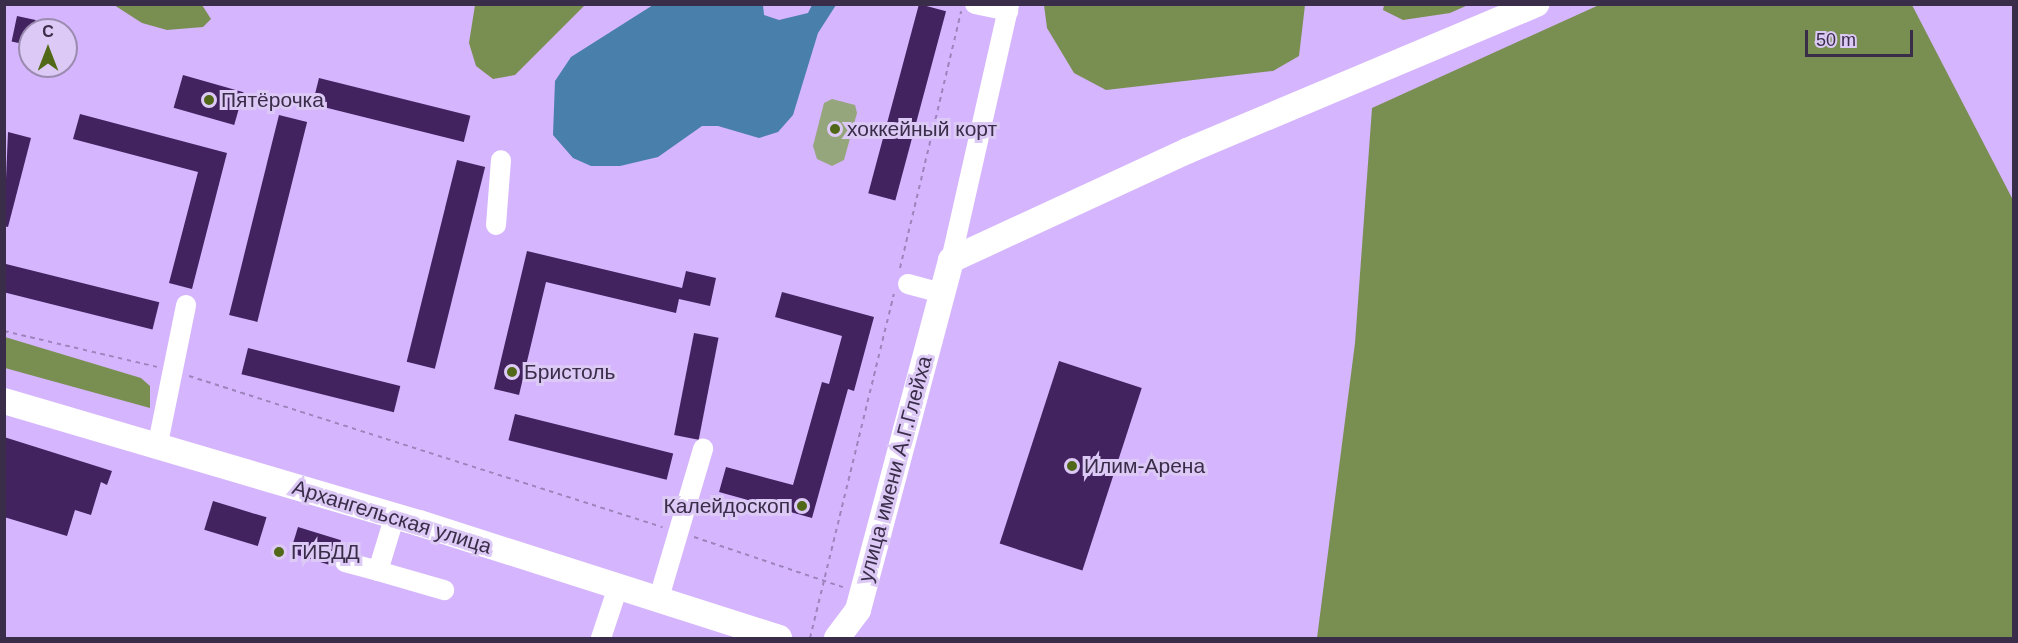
<!DOCTYPE html>
<html>
<head>
<meta charset="utf-8">
<style>
  body { margin:0 }
  #map { position:relative; width:2018px; height:643px; overflow:hidden; background:#d5b5fd; font-family:Helvetica,sans-serif }
  div>[style] { position:absolute }
  [style*='--x'] { left:calc(var(--x)*1px); top:calc(var(--y)*1px); width:calc(var(--w)*1px); rotate:calc(var(--a)*1deg) }
  .green>* { inset:0; background:#96a67c }
  .forest>* { inset:0; background:#798f51 }
  .water>* { inset:0; background:#487fab }
  .building>* { inset:0; background:#422360; transform-origin:0 0 }
  .path>* { height:2px; margin-top:-1px; transform-origin:0; background:repeating-linear-gradient(90deg,#9d84bc 0 4.5px,transparent 0 9px) }
  .minor>* { height:20px; margin:-10px; padding:0 10px; transform-origin:10px; border-radius:10px; background:#fff }
  .major>* { height:26px; margin:-13px; padding:0 13px; transform-origin:13px; border-radius:13px; background:#fff }
  .dots>* { width:16px; height:16px; translate:-50% -50%; box-sizing:border-box; border:3px solid #dcc9f5; border-radius:50% }
  span { translate:-50% -50%; white-space:nowrap; text-align:center; line-height:1.15; -webkit-text-stroke:6px #dcc9f5; paint-order:stroke }
  .poi-label { font-size:21px; color:#3a2d49 }
  .left { translate:0 -50%; text-align:left }
  .right { translate:-100% -50%; text-align:right }
  .street-label { font-size:21px; color:#3a2d49 }
  .frame { position:absolute; inset:0; border:6px solid #3a2d49; pointer-events:none }
  .north { position:absolute; left:18px; top:18px; width:60px; height:60px; box-sizing:border-box; background:#dcc9f5; border:2px solid #9b8bb0; border-radius:50%; rotate:0deg; font-size:16px; font-weight:700; line-height:24px; text-align:center; color:#3a2d49 }
  .north::after { content:''; display:block; margin:auto; width:21px; height:27px; background:#516818; clip-path:polygon(50% 0,100% 100%,50% 72%,0 100%) }
  .scale { position:absolute; left:1805px; top:30px; width:108px; height:27px; box-sizing:border-box; border:3px solid #3a2d49; border-top:0; padding-left:8px; font-size:18px; line-height:21px; white-space:nowrap; color:#3a2d49; -webkit-text-stroke:4px #dcc9f5; paint-order:stroke }
</style>
</head>
<body>
<div id="map">
  <div class="green">
    <i style="clip-path:polygon(832px 99px,855px 105px,857px 113px,844px 160px,832px 166px,817px 159px,813px 146px,824px 103px)"></i>
  </div>
  <div class="forest">
    <i style="clip-path:polygon(114px 5px,202px 5px,211px 19px,203px 27px,167px 30px,142px 23px)"></i>
    <i style="clip-path:polygon(475px 5px,475px 4px,585px 5px,515px 75px,493px 79px,476px 66px,469px 43px)"></i>
    <i style="clip-path:polygon(1044px 5px,1044px 4px,1305px 5px,1299px 56px,1273px 71px,1106px 90px,1074px 73px,1047px 28px)"></i>
    <i style="clip-path:polygon(1384px 5px,1384px 4px,1468px 5px,1450px 13px,1403px 20px,1383px 10px)"></i>
    <i style="clip-path:polygon(1599px 5px,1912px 5px,2013px 200px,2013px 638px,1317px 638px,1355px 343px,1372px 108px)"></i>
    <i style="clip-path:polygon(5px 337px,141px 378px,150px 386px,150px 408px,5px 368px)"></i>
  </div>
  <div class="water">
    <i style="clip-path:polygon(653px 5px,763px 5px,764px 15px,779px 20px,808px 13px,812px 5px,836px 5px,818px 33px,793px 115px,778px 132px,759px 138px,718px 126px,702px 126px,658px 157px,620px 166px,591px 166px,573px 158px,553px 135px,555px 81px,571px 57px)"></i>
  </div>
  <div class="building">
    <i style="left:919px;top:4px;width:28px;height:196px;rotate:15deg"></i>
    <i style="left:17px;top:16px;width:19px;height:26px;rotate:12deg"></i>
    <i style="left:183px;top:75px;width:63px;height:34px;rotate:16deg"></i>
    <i style="left:319px;top:78px;width:156px;height:27px;rotate:14deg"></i>
    <i style="clip-path:polygon(80px 114px,227px 153px,192px 289px,169px 283px,198px 172px,73px 139px)"></i>
    <i style="left:279px;top:115px;width:29px;height:206px;rotate:14deg"></i>
    <i style="clip-path:polygon(8px 132px,31px 138px,8px 227px,4px 226px)"></i>
    <i style="left:457px;top:160px;width:29px;height:208px;rotate:14deg"></i>
    <i style="clip-path:polygon(527px 251px,682px 288px,686px 271px,716px 278px,710px 306px,679px 299px,676px 313px,546px 282px,519px 395px,494px 389px)"></i>
    <i style="left:6px;top:264px;width:158px;height:28px;rotate:14deg"></i>
    <i style="clip-path:polygon(782px 292px,874px 317px,854px 391px,848px 389px,812px 518px,719px 492px,726px 467px,793px 485px,822px 382px,829px 384px,842px 336px,775px 317px)"></i>
    <i style="left:694px;top:333px;width:25px;height:104px;rotate:11deg"></i>
    <i style="left:248px;top:348px;width:157px;height:27px;rotate:14deg"></i>
    <i style="left:1059px;top:361px;width:87px;height:192px;rotate:18deg"></i>
    <i style="left:515px;top:414px;width:163px;height:27px;rotate:14deg"></i>
    <i style="clip-path:polygon(4px 437px,112px 471px,107px 485px,101px 482px,91px 515px,75px 510px,67px 536px,4px 517px)"></i>
    <i style="left:213px;top:501px;width:56px;height:30px;rotate:17deg"></i>
    <i style="left:298px;top:527px;width:45px;height:27px;rotate:17deg"></i>
  </div>
  <div class="path">
    <i style="--x:900;--y:268;--w:264;--a:-76.6"></i>
    <i style="--x:4;--y:331;--w:157;--a:13.2"></i>
    <i style="--x:189;--y:376;--w:497;--a:17.7"></i>
    <i style="--x:694;--y:537;--w:157;--a:18.6"></i>
    <i style="--x:810;--y:638;--w:354;--a:-76.3"></i>
  </div>
  <div class="minor">
    <i style="--x:975;--y:4;--w:34;--a:12"></i>
    <i style="--x:496;--y:225;--w:65;--a:-85.6"></i>
    <i style="--x:951;--y:260;--w:262;--a:-77.2"></i>
    <i style="--x:908;--y:284;--w:35;--a:15"></i>
    <i style="--x:157;--y:448;--w:146;--a:-78.5"></i>
    <i style="--x:345;--y:562;--w:34;--a:15"></i>
    <i style="--x:378;--y:571;--w:59;--a:-73.1"></i>
    <i style="--x:378;--y:571;--w:69;--a:16.1"></i>
    <i style="--x:658;--y:601;--w:159;--a:-73.5"></i>
    <i style="--x:601;--y:638;--w:51;--a:-71.6"></i>
  </div>
  <div class="major">
    <i style="--x:4;--y:401;--w:433;--a:16.4"></i>
    <i style="--x:419;--y:523;--w:378;--a:17.7"></i>
    <i style="--x:837;--y:638;--w:35;--a:-53"></i>
    <i style="--x:858;--y:610;--w:362;--a:-75.1"></i>
    <i style="--x:951;--y:260;--w:260;--a:-24.8"></i>
    <i style="--x:1187;--y:151;--w:379;--a:-22.8"></i>
  </div>
  <div class="dots">
    <i style="left:209px;top:100px;background:#516818"></i>
    <i style="left:835px;top:129px;background:#516818"></i>
    <i style="left:512px;top:372px;background:#516818"></i>
    <i style="left:1072px;top:466px;background:#516818"></i>
    <i style="left:802px;top:506px;background:#516818"></i>
    <i style="left:279px;top:552px;background:#516818"></i>
  </div>
  <div class="poi-label">
    <span class="left" style="left:221px;top:100px">Пятёрочка</span>
    <span class="left" style="left:847px;top:129px">хоккейный корт</span>
    <span class="left" style="left:524px;top:372px">Бристоль</span>
    <span class="left" style="left:1084px;top:466px">Илим-Арена</span>
    <span class="right" style="left:790px;top:506px">Калейдоскоп</span>
    <span class="left" style="left:291px;top:552px">ГИБДД</span>
  </div>
  <div class="street-label">
    <span style="left:895px;top:469px;rotate:-75deg">улица имени А.Г.Глейха</span>
    <span style="left:392px;top:517px;rotate:17deg">Архангельская улица</span>
  </div>
  <div class="frame"></div>
  <div class="north">С</div>
  <div class="scale">50 m</div>
</div>
</body>
</html>
